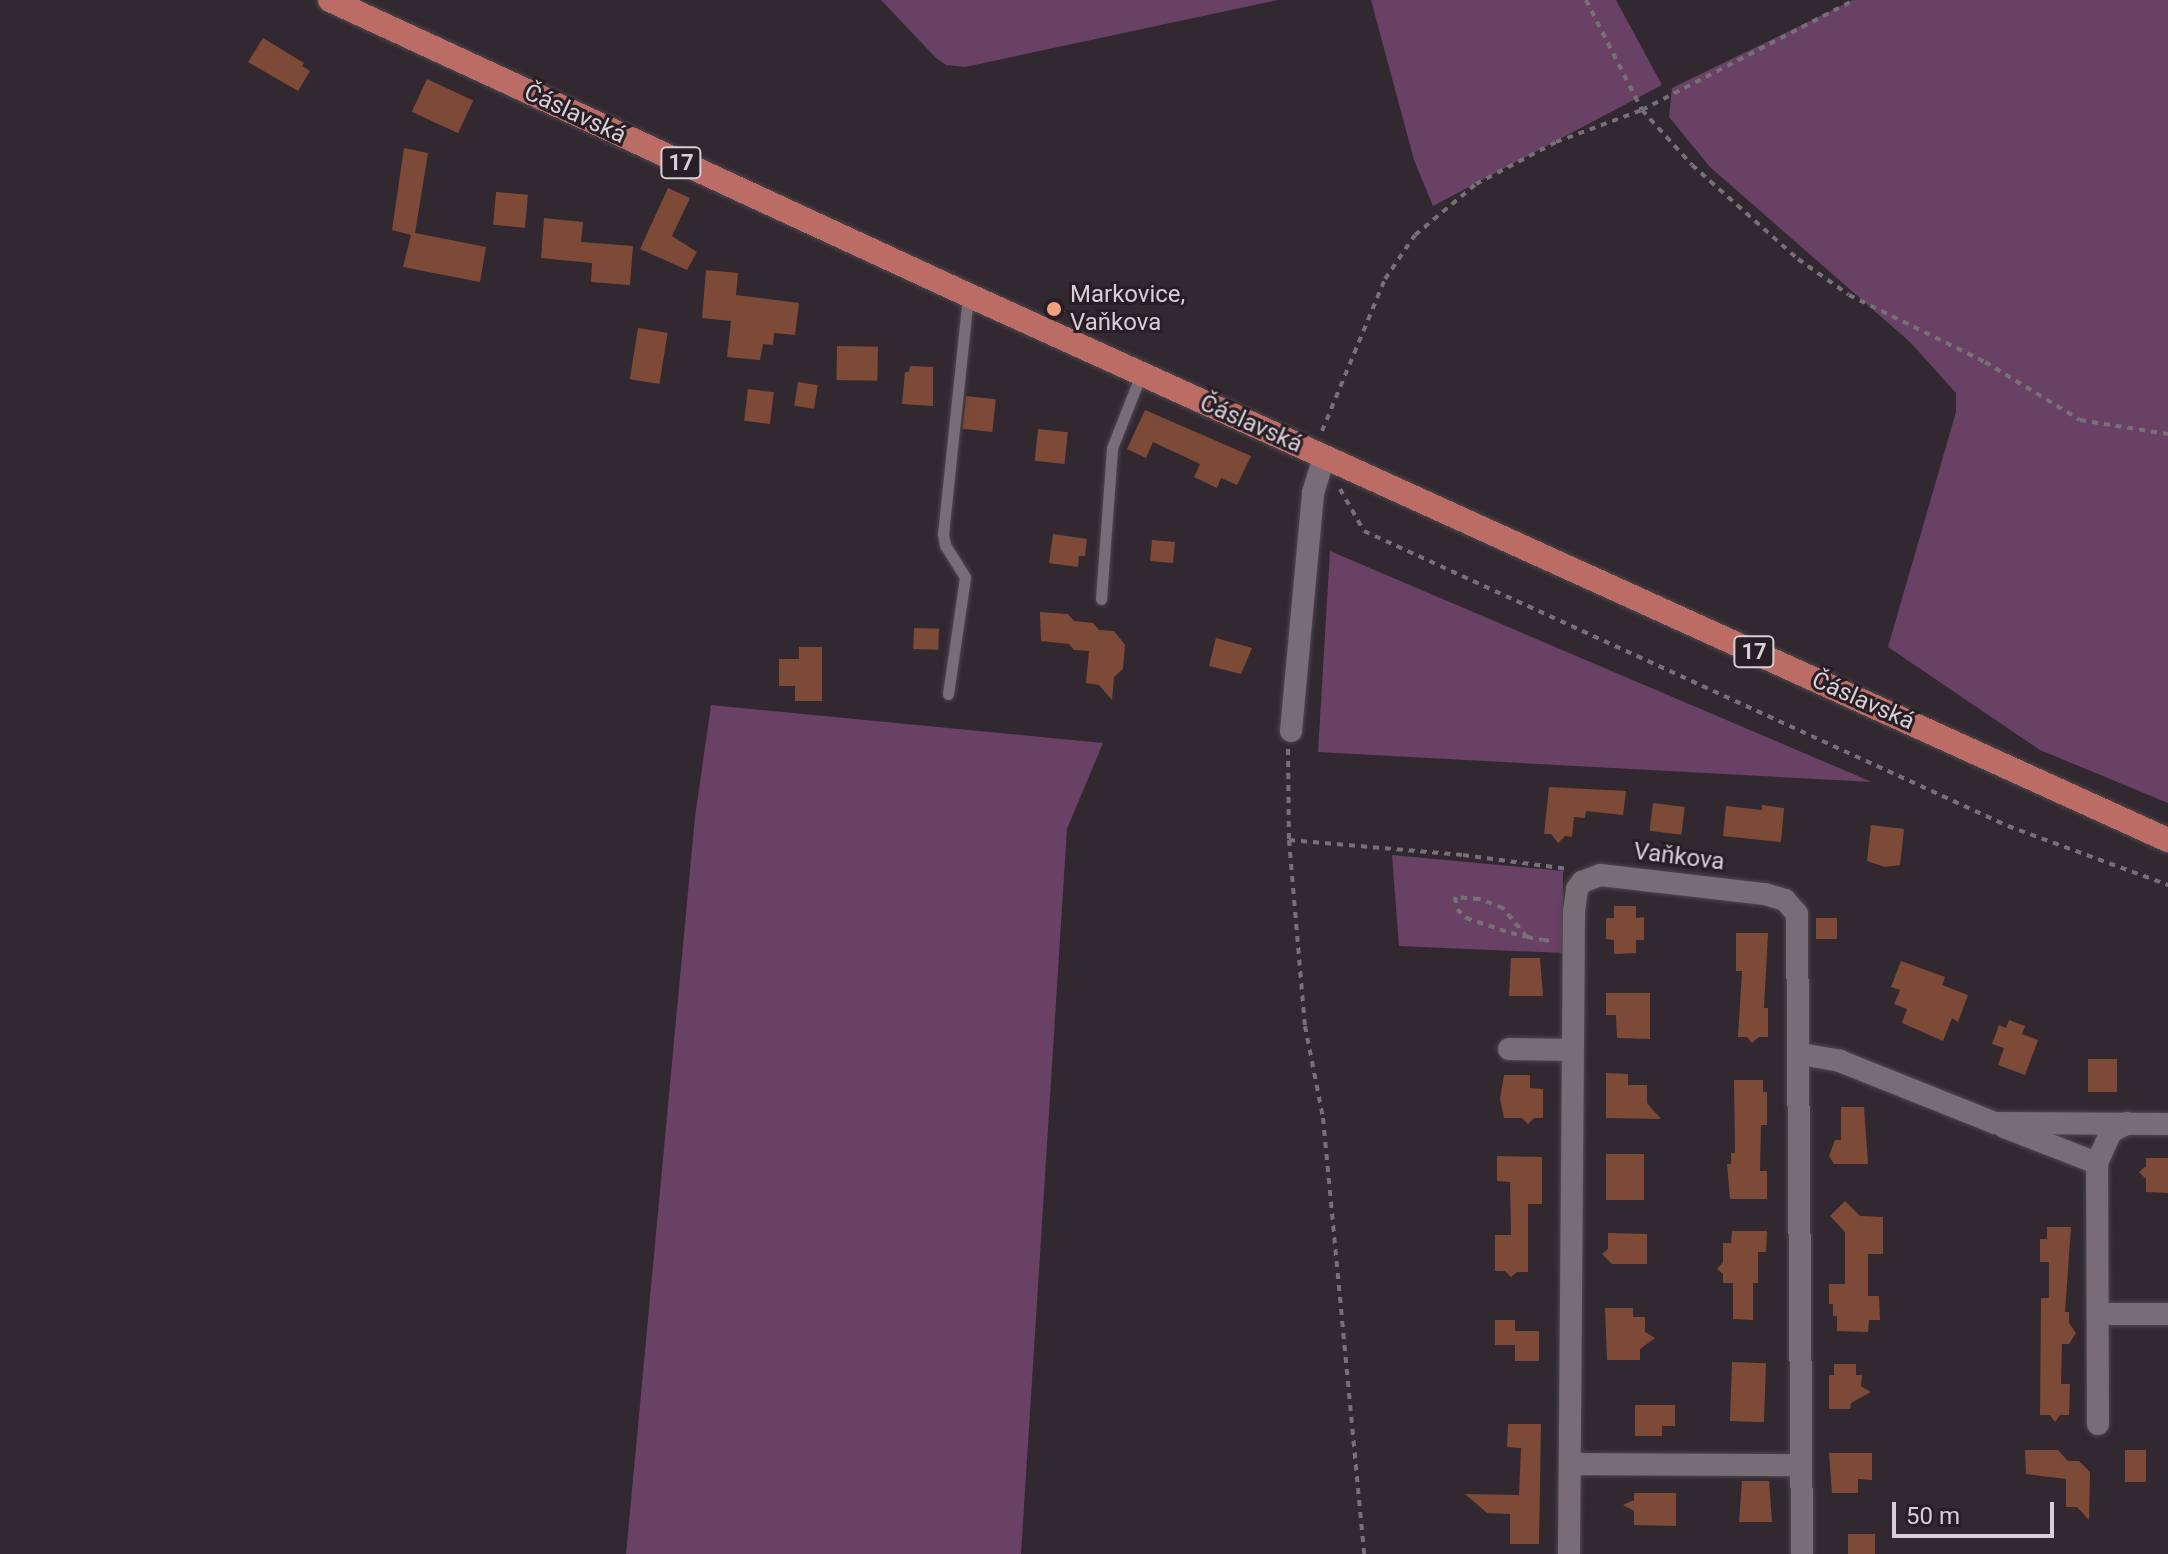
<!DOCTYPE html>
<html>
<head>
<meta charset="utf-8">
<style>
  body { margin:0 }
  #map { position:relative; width:2168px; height:1554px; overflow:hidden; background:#312830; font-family:Roboto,sans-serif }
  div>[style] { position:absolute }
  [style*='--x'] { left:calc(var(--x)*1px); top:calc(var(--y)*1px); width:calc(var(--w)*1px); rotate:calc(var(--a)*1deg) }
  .green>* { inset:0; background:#684165 }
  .building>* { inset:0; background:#7d4a38; transform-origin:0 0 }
  .path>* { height:4px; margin-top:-2px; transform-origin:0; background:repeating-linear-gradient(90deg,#787077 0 6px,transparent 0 12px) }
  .roads { filter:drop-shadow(0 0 2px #4e464d) drop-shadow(0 0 2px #4e464d) }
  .lane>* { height:11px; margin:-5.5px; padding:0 5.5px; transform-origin:5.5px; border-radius:5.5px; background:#786d77 }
  .street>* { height:22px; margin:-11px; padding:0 11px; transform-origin:11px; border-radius:11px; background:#786d77 }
  .primary>* { height:24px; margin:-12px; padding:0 12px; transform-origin:12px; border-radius:12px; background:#bb6c64 }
  .dots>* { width:22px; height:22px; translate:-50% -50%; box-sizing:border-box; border:4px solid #271e26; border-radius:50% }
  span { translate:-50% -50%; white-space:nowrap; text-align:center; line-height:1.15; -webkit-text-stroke:6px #271e26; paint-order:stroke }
  .shield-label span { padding:2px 6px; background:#271e26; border:2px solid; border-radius:6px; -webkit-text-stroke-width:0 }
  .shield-label { font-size:22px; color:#d6cfd5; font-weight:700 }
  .street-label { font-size:24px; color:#d6cfd5 }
  .poi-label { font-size:24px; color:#d6cfd5 }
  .left { translate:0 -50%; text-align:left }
  .scale { position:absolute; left:1892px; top:1502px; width:162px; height:36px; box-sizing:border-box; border:4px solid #d6cfd5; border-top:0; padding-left:10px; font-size:24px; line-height:28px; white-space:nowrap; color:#d6cfd5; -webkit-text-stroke:6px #271e26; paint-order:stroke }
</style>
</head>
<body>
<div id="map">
  <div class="green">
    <i style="clip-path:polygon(881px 0,1278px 0,965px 67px,946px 65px,936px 58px)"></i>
    <i style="clip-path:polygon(1371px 0,1616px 0,1662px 85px,1433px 206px,1414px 160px)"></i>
    <i style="clip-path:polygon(1853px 0,2168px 0,2168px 803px,2040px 750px,1888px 647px,1956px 412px,1956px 393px,1910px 342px,1710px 167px,1669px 117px,1672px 88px)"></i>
    <i style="clip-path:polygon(1330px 551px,1872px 782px,1318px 752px)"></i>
    <i style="clip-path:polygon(711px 705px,1103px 743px,1067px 829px,1021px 1554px,626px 1554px,695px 817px)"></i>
    <i style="clip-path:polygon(1392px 855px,1563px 871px,1563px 953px,1399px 946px)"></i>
  </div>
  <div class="building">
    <i style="clip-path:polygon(263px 38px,304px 63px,302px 66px,310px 71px,298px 91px,248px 62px)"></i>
    <i style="left:427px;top:79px;width:51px;height:36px;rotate:25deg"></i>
    <i style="clip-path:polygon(404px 148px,428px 153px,415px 233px,486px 247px,480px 282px,403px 267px,411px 235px,392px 230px)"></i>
    <i style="clip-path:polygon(668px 188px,690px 198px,672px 236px,697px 252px,687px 270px,640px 249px)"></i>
    <i style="left:496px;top:192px;width:32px;height:33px;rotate:5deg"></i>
    <i style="clip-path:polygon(544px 218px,583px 222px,581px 242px,633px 246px,630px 285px,591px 282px,592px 263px,541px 258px)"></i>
    <i style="clip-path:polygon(706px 270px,738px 273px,736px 295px,799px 303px,795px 335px,774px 333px,773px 345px,763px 344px,760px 360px,727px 357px,731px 321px,702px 318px)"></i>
    <i style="left:638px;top:328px;width:30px;height:52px;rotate:9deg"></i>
    <i style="left:837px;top:346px;width:41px;height:34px;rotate:1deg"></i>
    <i style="clip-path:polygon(910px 366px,933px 367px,933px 406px,902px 404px,905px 372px,909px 372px)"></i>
    <i style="left:798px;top:382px;width:20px;height:24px;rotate:9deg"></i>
    <i style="left:748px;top:389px;width:26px;height:32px;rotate:7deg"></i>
    <i style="left:966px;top:396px;width:30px;height:33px;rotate:6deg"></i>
    <i style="clip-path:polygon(1145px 410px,1251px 456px,1237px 485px,1221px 478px,1217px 488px,1194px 477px,1200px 464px,1153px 442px,1146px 458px,1127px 449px)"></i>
    <i style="left:1038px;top:429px;width:30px;height:32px;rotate:6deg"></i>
    <i style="clip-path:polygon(1053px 534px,1087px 539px,1085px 556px,1079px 556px,1078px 567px,1049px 563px)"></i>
    <i style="left:1152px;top:540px;width:23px;height:21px;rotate:5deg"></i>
    <i style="clip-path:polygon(1040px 612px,1068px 614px,1074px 621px,1093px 623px,1099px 630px,1114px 631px,1125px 645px,1123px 669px,1114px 677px,1112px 700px,1099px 685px,1086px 683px,1089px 651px,1074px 650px,1069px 644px,1041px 641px)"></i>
    <i style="left:914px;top:628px;width:25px;height:21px;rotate:2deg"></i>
    <i style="clip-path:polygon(1216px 638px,1252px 648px,1241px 674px,1209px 666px)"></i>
    <i style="clip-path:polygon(799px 647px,822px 647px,822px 701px,795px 701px,795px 686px,779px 686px,779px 659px,799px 659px)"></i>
    <i style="clip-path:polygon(1549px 787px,1626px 791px,1623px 815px,1586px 811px,1585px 818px,1574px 817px,1572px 837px,1565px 836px,1558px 843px,1551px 834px,1544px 834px)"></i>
    <i style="left:1653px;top:803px;width:32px;height:28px;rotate:7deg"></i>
    <i style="clip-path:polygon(1762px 805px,1784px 808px,1781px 842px,1723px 836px,1726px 806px,1762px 810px)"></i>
    <i style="clip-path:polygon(1871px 825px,1904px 829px,1900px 865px,1885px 867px,1867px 861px)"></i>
    <i style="clip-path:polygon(1614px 906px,1636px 906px,1636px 918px,1644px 917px,1644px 940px,1636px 940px,1636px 953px,1614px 954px,1614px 940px,1606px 939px,1606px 918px,1614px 918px)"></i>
    <i style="left:1816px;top:918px;width:21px;height:21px"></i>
    <i style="clip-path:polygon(1736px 933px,1768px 933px,1764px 1008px,1768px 1008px,1768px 1037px,1759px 1037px,1752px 1043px,1747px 1037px,1738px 1037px,1742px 971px,1736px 971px)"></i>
    <i style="clip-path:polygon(1511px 958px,1540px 958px,1543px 996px,1509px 996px)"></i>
    <i style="clip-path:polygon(1901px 961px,1945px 977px,1942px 985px,1968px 995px,1958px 1022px,1952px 1018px,1943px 1041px,1902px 1023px,1907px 1009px,1894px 1004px,1900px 990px,1891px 987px)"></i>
    <i style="clip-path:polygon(1606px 993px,1650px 993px,1650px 1039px,1617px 1038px,1616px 1015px,1606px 1015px)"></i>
    <i style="clip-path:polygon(2009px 1020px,2025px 1026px,2022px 1034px,2038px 1040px,2025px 1075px,1998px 1065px,2004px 1048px,1992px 1044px,1999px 1025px,2006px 1028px)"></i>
    <i style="left:2088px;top:1059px;width:29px;height:33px"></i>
    <i style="clip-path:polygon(1606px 1073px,1628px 1074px,1628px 1085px,1647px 1085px,1647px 1103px,1661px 1119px,1606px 1118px)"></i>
    <i style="clip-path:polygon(1504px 1075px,1530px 1075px,1530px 1088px,1543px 1089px,1543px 1118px,1534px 1118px,1528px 1124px,1522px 1118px,1504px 1118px,1500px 1099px)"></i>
    <i style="clip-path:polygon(1734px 1080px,1763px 1080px,1763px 1092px,1767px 1092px,1767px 1125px,1761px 1125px,1760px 1171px,1767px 1171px,1767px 1199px,1730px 1199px,1727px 1164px,1731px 1164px,1731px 1153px,1735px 1153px)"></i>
    <i style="clip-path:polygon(1841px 1107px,1864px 1107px,1868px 1164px,1834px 1164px,1829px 1156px,1835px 1140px,1841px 1140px)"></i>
    <i style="left:1606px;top:1154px;width:38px;height:46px"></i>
    <i style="clip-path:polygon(1497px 1156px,1542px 1157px,1542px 1204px,1528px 1204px,1528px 1272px,1517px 1272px,1511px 1277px,1505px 1271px,1495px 1271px,1495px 1235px,1511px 1235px,1510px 1182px,1497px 1181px)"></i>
    <i style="clip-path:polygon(2146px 1158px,2168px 1158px,2168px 1193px,2146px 1192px,2146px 1179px,2139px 1172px,2146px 1166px)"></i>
    <i style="clip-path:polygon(1845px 1201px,1860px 1216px,1883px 1217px,1883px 1254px,1868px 1254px,1868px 1296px,1879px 1296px,1880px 1320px,1869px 1320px,1868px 1332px,1837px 1331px,1837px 1316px,1833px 1316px,1833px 1304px,1829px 1304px,1829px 1284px,1845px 1284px,1845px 1232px,1830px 1216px)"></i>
    <i style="clip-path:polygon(2047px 1227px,2071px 1227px,2065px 1312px,2069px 1312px,2069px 1323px,2076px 1333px,2069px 1344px,2062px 1344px,2061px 1384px,2070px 1384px,2069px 1415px,2060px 1415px,2055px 1422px,2050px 1415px,2040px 1415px,2041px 1298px,2049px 1298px,2049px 1262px,2040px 1262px,2040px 1239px,2047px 1239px)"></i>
    <i style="clip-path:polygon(1732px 1231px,1767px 1231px,1766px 1252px,1758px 1252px,1758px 1283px,1753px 1283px,1753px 1320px,1733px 1319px,1733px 1283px,1723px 1283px,1723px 1274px,1717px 1269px,1723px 1262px,1723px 1243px,1731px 1243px)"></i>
    <i style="clip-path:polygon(1608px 1233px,1647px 1234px,1647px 1264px,1612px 1264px,1602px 1254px,1608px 1249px)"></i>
    <i style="clip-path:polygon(1605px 1308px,1633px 1308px,1633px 1317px,1645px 1317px,1645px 1332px,1655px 1338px,1640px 1349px,1640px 1360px,1607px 1360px)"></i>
    <i style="left:1495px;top:1320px;width:20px;height:25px"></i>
    <i style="left:1515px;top:1331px;width:24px;height:30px"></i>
    <i style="left:1732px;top:1362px;width:34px;height:59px;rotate:2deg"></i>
    <i style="clip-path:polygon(1834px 1364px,1856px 1364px,1856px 1375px,1862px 1375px,1861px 1386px,1871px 1392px,1851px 1403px,1850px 1409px,1829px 1409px,1829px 1375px,1834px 1375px)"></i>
    <i style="clip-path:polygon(1635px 1405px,1675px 1405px,1675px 1426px,1662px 1426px,1662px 1436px,1635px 1436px)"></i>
    <i style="clip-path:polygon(1508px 1424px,1541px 1424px,1539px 1544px,1510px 1544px,1510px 1514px,1487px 1513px,1465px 1494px,1519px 1495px,1521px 1448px,1507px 1447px)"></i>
    <i style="clip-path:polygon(2025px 1450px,2058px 1450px,2068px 1461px,2079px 1461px,2090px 1472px,2089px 1520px,2077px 1507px,2066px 1507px,2066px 1479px,2026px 1474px)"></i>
    <i style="left:2125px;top:1450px;width:21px;height:32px"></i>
    <i style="clip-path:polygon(1829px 1453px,1872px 1453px,1872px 1480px,1858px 1479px,1858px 1493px,1832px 1493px)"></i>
    <i style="clip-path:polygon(1742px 1481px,1769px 1481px,1772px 1522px,1739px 1522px)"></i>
    <i style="clip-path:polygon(1634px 1493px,1676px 1493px,1676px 1526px,1634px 1525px,1634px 1511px,1623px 1505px,1634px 1500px)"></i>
    <i style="left:1848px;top:1534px;width:27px;height:20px"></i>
  </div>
  <div class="path">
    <i style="--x:1586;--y:0;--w:123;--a:63"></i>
    <i style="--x:1642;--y:110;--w:74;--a:47.7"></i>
    <i style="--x:1692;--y:165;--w:142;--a:41.6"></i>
    <i style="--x:1798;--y:259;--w:62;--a:35.2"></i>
    <i style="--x:1849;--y:295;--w:152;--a:26.2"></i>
    <i style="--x:1985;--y:362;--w:111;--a:31.4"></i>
    <i style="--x:2080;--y:420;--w:89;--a:9"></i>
    <i style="--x:1048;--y:305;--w:46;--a:24.3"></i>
    <i style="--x:1322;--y:431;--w:165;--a:-67.5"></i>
    <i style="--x:1385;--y:279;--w:53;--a:-55.7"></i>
    <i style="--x:1415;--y:235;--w:80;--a:-39.9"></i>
    <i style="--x:1476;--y:184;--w:90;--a:-27.7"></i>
    <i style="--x:1556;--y:142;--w:92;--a:-20.4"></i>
    <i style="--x:1642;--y:110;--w:239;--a:-27.4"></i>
    <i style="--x:1340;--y:489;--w:48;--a:60.3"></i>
    <i style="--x:1364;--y:531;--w:708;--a:24.61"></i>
    <i style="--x:2008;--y:826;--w:171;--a:20.2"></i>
    <i style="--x:1288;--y:749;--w:91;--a:89.4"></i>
    <i style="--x:1289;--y:840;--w:187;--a:85.1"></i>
    <i style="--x:1305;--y:1026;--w:94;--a:78.9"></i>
    <i style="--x:1323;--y:1118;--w:438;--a:84.6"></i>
    <i style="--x:1289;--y:840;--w:175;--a:4.9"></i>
    <i style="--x:1463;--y:855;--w:106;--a:7.6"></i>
    <i style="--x:1527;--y:937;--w:38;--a:-130"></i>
    <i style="--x:1503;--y:908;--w:26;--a:-159"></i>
    <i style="--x:1479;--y:899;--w:24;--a:-175"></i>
    <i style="--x:1455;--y:897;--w:12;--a:81"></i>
    <i style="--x:1457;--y:909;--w:13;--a:45"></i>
    <i style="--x:1466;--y:918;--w:47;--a:18.4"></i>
    <i style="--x:1511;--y:933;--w:16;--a:14"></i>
    <i style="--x:1527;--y:937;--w:16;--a:11"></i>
    <i style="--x:1543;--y:940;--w:12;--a:5"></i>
  </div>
  <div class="roads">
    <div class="lane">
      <i style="--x:1101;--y:599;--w:151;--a:-85.8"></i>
      <i style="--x:1112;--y:448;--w:79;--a:-68.6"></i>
      <i style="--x:948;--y:694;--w:118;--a:-81.7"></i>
      <i style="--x:965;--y:577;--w:38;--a:-122"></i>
      <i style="--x:945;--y:545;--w:11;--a:-100"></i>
      <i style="--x:943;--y:534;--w:239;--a:-84"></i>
    </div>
    <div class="street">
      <i style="--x:1291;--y:731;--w:239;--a:-84.7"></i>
      <i style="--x:1313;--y:493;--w:38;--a:-73"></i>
      <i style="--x:1509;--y:1049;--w:63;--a:0.9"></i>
      <i style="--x:1801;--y:1054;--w:40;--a:10"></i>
      <i style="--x:1840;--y:1061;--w:167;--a:21.8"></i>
      <i style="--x:1995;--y:1123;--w:173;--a:0.3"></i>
      <i style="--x:2004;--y:1127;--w:100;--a:21.2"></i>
      <i style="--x:2099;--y:1314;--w:69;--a:0"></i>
      <i style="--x:2098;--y:1424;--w:261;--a:-90.2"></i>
      <i style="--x:2097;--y:1163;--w:34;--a:-66"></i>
      <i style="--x:2111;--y:1132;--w:19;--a:-28"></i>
      <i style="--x:1570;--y:1464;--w:229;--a:0.3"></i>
      <i style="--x:1569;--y:1554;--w:643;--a:-89.55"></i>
      <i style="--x:1574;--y:911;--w:22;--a:-82"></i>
      <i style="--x:1577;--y:889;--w:9;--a:-54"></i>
      <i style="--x:1582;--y:882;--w:19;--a:-21"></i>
      <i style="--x:1600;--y:875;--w:166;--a:6.6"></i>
      <i style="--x:1765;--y:894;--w:21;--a:17"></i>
      <i style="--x:1785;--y:900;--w:18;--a:49"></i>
      <i style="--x:1797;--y:914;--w:640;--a:89.55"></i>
    </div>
    <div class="primary">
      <i style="--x:330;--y:0;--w:703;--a:24.81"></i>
      <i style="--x:968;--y:295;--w:1318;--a:24.43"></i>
    </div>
  </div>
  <div class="dots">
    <i style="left:1054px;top:309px;background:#f1a17c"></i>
  </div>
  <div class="shield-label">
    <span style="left:681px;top:163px">17</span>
    <span style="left:1754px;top:652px">17</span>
  </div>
  <div class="street-label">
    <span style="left:575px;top:114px;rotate:25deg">Čáslavská</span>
    <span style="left:1251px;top:424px;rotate:24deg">Čáslavská</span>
    <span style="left:1863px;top:701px;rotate:24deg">Čáslavská</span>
    <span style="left:1679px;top:857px;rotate:7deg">Vaňkova</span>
  </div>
  <div class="poi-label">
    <span class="left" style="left:1070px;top:309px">Markovice,<br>Vaňkova</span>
  </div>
  <div class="scale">50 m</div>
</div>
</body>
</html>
